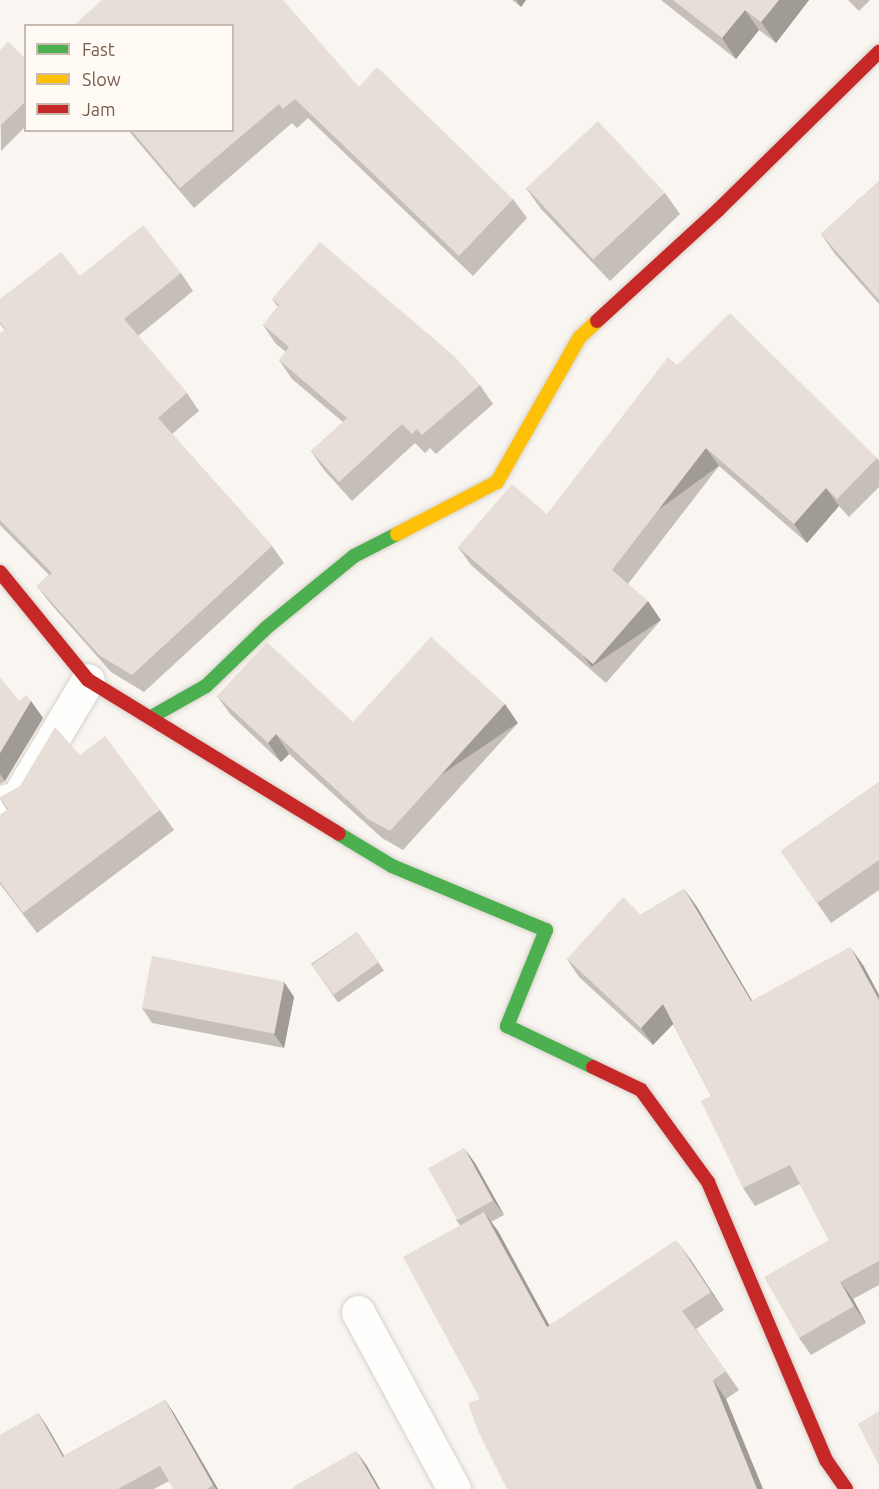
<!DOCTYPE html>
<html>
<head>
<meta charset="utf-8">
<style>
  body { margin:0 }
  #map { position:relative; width:879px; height:1489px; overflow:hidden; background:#f9f5f0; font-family:Ubuntu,sans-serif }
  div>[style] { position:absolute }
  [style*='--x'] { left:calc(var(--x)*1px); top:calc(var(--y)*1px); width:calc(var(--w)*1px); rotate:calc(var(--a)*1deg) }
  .roads { filter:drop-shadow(0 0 2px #d7d1cb) drop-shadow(0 0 2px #d7d1cb) }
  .street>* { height:33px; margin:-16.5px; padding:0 16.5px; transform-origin:16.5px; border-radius:16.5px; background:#fefefd }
  .fast>* { height:14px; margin:-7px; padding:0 7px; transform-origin:7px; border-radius:7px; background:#4caf50 }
  .slow>* { height:14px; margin:-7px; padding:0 7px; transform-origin:7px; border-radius:7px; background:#ffc107 }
  .jam>* { height:14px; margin:-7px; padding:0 7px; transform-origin:7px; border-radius:7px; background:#c62828 }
  .wall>* { inset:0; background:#c6bfb9; transform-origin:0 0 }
  .shaded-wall>* { inset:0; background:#a19b96; transform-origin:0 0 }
  .building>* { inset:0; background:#e6ded7; transform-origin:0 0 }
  span { translate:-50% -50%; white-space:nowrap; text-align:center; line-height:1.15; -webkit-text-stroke:4.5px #fffaf3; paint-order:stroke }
  .legend { position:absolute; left:24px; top:24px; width:210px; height:108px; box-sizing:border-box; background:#fffaf3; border:2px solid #cabbb1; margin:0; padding:8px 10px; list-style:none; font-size:18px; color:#7a5c4d }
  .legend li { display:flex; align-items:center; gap:12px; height:30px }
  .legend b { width:30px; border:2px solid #cabbb1 }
</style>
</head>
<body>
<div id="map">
  <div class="roads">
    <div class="street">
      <i style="--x:0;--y:803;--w:19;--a:-18"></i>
      <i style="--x:18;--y:797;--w:136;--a:-59.1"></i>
      <i style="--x:358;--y:1312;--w:201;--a:61.5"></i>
    </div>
    <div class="fast">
      <i style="--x:153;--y:716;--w:61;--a:-29.5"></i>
      <i style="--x:206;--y:686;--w:83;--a:-44"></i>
      <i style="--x:266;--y:628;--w:114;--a:-39.3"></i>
      <i style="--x:354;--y:556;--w:48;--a:-27.1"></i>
      <i style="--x:339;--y:834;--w:62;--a:31.1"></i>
      <i style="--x:392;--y:866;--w:167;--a:22.6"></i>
      <i style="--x:546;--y:930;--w:104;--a:112.1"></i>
      <i style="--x:507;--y:1026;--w:95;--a:25.5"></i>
    </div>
    <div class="slow">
      <i style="--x:397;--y:534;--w:113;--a:-27.5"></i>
      <i style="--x:497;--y:482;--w:166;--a:-60.3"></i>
      <i style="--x:579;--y:338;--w:25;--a:-43"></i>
    </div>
    <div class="jam">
      <i style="--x:597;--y:321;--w:164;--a:-42.5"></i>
      <i style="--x:718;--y:210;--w:226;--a:-44.5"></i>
      <i style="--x:0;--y:572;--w:139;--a:50.8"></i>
      <i style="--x:88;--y:680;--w:294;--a:31.5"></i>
      <i style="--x:593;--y:1067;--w:53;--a:25.6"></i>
      <i style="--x:641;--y:1090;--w:114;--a:53.9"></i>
      <i style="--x:708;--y:1182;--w:302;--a:67"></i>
      <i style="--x:826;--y:1460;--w:35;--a:55"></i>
    </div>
  </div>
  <div class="wall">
    <i style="clip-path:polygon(512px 0,526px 0,521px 7px)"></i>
    <i style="clip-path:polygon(661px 0,809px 0,776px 43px,759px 30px,736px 59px)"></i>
    <i style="clip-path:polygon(848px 0,870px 0,859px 11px)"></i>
    <i style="clip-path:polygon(232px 26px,359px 87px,513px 199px,527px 218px,473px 276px,308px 118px,297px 128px,292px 123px,194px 208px,128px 130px,232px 130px)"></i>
    <i style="clip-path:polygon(0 50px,26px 59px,26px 126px,1px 151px)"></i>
    <i style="clip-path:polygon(879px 181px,879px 304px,835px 254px,821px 234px)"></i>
    <i style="clip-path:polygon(526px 188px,665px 193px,680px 214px,610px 281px,541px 209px)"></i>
    <i style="clip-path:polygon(181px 273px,193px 291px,138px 336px,187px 393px,199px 411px,172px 434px,272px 546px,284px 563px,144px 692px,111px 672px,50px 603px,37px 586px,49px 575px,0 525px,0 334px,5px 330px,0 324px,0 299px,80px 276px)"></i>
    <i style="clip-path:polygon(272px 299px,480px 385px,493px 404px,436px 454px,430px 448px,425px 453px,415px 443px,352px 501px,324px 470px,311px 451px,343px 422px,292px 379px,279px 360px,286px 352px,276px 344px,263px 325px,278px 307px)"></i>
    <i style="clip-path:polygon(677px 365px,877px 458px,879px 461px,879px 487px,849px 517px,839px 506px,807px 543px,719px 466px,628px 584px,661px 620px,606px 683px,471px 565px,458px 547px,547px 514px)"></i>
    <i style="clip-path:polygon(0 678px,19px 701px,31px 701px,43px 718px,5px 781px,0 784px)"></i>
    <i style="clip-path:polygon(217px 696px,353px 722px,518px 723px,403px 850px,382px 838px,289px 754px,281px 762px,231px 715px)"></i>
    <i style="clip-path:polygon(80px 755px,160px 810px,174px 830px,37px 933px,0 884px,0 815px,7px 810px,0 799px)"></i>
    <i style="clip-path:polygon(879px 782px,879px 890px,831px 923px,781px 851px)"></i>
    <i style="clip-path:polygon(684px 889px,697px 907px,752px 1001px,863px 965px,879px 995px,879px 1285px,853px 1299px,866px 1323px,811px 1355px,799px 1338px,829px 1240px,800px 1184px,755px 1206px,743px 1188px,711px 1096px,673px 1024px,653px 1045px,579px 977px,567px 959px)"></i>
    <i style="left:357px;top:932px;width:47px;height:56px;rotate:55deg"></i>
    <i style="clip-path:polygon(284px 982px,294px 997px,284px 1048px,152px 1023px,142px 1008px)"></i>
    <i style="clip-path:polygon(475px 1163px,504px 1215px,491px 1222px,498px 1231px,549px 1325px,690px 1259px,724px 1310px,696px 1329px,739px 1390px,726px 1399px,763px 1489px,507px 1489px,480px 1399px,460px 1225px,456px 1220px)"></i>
    <i style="clip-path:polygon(165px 1400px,175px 1415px,218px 1489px,174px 1489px,169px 1481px,154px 1489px,0 1489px,38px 1413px,48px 1428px,64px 1456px)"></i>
  </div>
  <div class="shaded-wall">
    <i style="clip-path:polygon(516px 0,526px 0,521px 7px)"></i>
    <i style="clip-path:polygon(779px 0,809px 0,776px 43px,761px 22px)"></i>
    <i style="clip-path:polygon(745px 10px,759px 30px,736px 59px,722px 38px)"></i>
    <i style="left:706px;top:448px;width:22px;height:154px;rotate:54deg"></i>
    <i style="clip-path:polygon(826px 488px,839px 506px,807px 543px,794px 524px)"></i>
    <i style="left:648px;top:601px;width:23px;height:84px;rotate:56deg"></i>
    <i style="clip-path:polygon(31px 701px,43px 718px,5px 781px,0 774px,0 753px)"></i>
    <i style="left:505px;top:704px;width:23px;height:171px;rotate:56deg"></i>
    <i style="clip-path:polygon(276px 734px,289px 754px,281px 762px,268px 743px)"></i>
    <i style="clip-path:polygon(684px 889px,697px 907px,763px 1019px,751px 1001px)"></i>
    <i style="clip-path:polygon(850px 947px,863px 965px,879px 995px,879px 1000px)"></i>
    <i style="clip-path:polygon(284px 982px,294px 997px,284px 1048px,273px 1033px)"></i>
    <i style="clip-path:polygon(663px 1004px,675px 1022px,653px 1045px,641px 1028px)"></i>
    <i style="clip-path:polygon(464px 1148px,475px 1163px,504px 1215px,493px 1200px)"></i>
    <i style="clip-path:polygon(484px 1212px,498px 1231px,560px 1345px,547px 1327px)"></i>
    <i style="clip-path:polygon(676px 1240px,690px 1259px,724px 1310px,711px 1292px)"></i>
    <i style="clip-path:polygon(840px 1282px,853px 1299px,866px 1323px,854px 1306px)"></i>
    <i style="clip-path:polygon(713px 1380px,726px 1399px,763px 1489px,757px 1489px)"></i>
    <i style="clip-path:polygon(165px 1400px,175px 1415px,218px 1489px,216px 1489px,213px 1485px)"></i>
    <i style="clip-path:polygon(38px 1413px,48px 1428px,73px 1472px,63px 1457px)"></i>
    <i style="clip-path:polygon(356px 1451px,367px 1466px,380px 1489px,378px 1489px)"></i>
  </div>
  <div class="building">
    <i style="clip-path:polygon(102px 0,283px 0,359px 87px,377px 67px,513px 199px,459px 256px,295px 99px,283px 109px,279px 104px,180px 188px,131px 130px,232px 130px,232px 26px,73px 26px)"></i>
    <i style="clip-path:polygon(673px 0,779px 0,761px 22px,745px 10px,722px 38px)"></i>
    <i style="clip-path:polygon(8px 42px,26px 59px,26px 101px,0 126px,0 50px)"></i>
    <i style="left:598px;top:121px;width:98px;height:98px;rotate:47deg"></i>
    <i style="clip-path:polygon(879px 181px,879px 300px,821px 234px)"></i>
    <i style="clip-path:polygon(143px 225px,181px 273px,124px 319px,187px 393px,158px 418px,272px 546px,132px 675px,99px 655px,37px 586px,52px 573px,0 520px,0 334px,5px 329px,0 322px,0 299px,61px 252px,80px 276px)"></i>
    <i style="clip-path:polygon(320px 242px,454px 356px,480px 385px,422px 435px,417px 429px,412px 434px,402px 424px,339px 482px,311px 451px,347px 418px,279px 360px,289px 347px,263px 325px,279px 305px,272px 299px)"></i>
    <i style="clip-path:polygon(730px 313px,877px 458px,837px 499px,826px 488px,794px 524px,706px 448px,612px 570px,648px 601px,593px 664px,458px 547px,512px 484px,547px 514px,668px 357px,677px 365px)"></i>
    <i style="clip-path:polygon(431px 637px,505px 704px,390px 831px,368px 819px,276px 734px,268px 743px,217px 696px,267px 642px,353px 722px)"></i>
    <i style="clip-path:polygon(0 678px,19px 701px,26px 695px,31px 701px,0 753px)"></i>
    <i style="clip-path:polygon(55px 727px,80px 755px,105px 736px,160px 810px,23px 913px,0 882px,0 815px,8px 809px,0 799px,0 797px,20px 786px)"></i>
    <i style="clip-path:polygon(879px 782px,879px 860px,817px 903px,781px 851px)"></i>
    <i style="clip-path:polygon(684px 889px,751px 1001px,850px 947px,879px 1000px,879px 1261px,840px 1282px,854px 1306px,799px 1338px,764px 1277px,829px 1240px,790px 1165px,743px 1188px,701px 1101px,711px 1096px,663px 1004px,641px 1028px,567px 959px,623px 897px,641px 915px)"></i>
    <i style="left:357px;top:932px;width:37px;height:56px;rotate:54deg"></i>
    <i style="left:152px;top:956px;width:135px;height:53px;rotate:11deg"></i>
    <i style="left:464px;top:1148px;width:60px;height:41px;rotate:61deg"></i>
    <i style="clip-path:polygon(484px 1212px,547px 1327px,676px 1240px,711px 1292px,682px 1311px,726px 1371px,713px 1380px,757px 1489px,507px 1489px,478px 1431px,468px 1403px,480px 1399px,403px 1257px)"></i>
    <i style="clip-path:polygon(165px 1400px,213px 1485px,207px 1489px,174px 1489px,160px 1466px,118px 1489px,0 1489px,0 1435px,38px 1413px,63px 1457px)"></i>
    <i style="clip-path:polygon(879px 1411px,879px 1466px,858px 1424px)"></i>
    <i style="clip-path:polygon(356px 1451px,378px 1489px,294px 1489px,293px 1487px)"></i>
  </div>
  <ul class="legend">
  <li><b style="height:8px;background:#4caf50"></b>Fast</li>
  <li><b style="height:8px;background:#ffc107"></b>Slow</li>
  <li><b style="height:8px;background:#c62828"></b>Jam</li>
  </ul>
</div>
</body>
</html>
